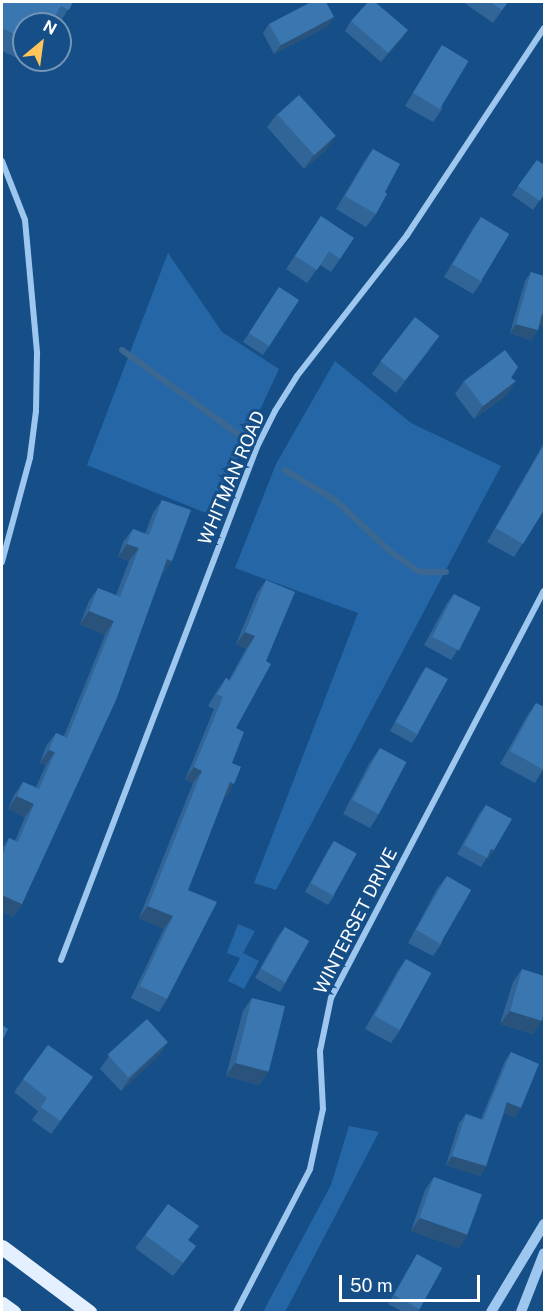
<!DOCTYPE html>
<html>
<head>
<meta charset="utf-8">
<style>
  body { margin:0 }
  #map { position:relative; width:546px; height:1314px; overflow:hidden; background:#164f88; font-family:"Public Sans",sans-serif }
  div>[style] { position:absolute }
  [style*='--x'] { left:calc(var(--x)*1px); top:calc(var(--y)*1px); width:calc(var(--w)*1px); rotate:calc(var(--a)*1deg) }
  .green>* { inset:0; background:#2567a6 }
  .stream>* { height:6px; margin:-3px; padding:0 3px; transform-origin:3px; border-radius:3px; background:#3c6791 }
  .minor>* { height:6px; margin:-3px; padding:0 3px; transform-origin:3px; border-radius:3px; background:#9dc7ee }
  .tertiary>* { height:10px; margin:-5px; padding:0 5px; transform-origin:5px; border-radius:5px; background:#9dc7ee }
  .primary>* { height:15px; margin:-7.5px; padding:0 7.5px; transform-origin:7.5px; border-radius:7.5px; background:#e4f0ff }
  .wall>* { inset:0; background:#326597 }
  .shaded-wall>* { inset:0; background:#29537b; transform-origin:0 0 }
  .building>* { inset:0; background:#3a76b0; transform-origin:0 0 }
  span { translate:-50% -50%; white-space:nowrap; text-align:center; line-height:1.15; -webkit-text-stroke:6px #164f88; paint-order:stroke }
  .street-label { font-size:18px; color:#fff }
  .frame { position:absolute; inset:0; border:3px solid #fff; pointer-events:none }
  .north { position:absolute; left:12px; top:12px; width:60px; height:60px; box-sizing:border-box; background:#164f88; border:2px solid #7395b8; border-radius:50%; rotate:29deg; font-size:16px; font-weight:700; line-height:24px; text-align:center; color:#fff }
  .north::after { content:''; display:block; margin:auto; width:21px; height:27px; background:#ffc55a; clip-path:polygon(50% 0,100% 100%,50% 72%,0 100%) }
  .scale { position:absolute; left:339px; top:1275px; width:141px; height:27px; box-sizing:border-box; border:3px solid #fff; border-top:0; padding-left:8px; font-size:18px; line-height:21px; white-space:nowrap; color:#fff; -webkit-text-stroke:4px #164f88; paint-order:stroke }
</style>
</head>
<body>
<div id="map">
  <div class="green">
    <i style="clip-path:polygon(168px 253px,222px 332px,279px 369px,211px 515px,87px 465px)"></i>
    <i style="clip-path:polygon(335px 361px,411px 423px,501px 466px,276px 890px,254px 883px,358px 613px,235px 568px,276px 464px)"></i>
    <i style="clip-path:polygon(238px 924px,255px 931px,243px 953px,259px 961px,244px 989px,228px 981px,240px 958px,227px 953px)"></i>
    <i style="clip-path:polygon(349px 1126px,379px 1132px,285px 1312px,263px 1312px,331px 1185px)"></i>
  </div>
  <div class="stream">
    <i style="--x:122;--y:350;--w:147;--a:35.9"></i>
    <i style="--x:285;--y:470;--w:58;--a:31"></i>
    <i style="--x:335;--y:500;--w:76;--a:42.9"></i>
    <i style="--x:391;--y:552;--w:35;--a:35"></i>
    <i style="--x:420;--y:572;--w:26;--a:0"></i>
  </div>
  <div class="minor">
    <i style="--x:2;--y:161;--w:63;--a:68.7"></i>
    <i style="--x:25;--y:220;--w:134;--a:84.8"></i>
    <i style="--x:37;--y:353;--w:58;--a:91"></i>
    <i style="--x:36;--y:411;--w:47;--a:97.3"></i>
    <i style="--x:30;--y:458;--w:108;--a:105.1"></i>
    <i style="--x:61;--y:960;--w:549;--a:-69.09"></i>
    <i style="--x:257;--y:447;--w:40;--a:-63.4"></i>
    <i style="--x:275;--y:411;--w:41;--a:-57.8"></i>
    <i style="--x:297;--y:376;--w:179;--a:-52"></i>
    <i style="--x:407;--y:235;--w:248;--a:-56.5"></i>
    <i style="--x:236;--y:1312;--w:161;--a:-62.6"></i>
    <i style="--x:310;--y:1169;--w:61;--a:-77.8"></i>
    <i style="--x:323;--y:1109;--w:58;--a:-93"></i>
    <i style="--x:320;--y:1051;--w:54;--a:-78.3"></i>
    <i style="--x:331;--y:998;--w:459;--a:-62.4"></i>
  </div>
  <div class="tertiary">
    <i style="--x:491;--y:1312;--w:103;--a:-58.9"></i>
    <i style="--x:521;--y:1312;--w:63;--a:-68.7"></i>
  </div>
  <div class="primary">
    <i style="--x:2;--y:1247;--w:109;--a:36.8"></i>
    <i style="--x:2;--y:1304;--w:14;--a:36"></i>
  </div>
  <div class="wall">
    <i style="clip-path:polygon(2px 2px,73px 2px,59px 24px,52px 24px,51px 23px,24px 24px,24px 60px,27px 60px,26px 62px,2px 51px)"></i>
    <i style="clip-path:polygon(463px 2px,508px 2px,493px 23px)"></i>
    <i style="clip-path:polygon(351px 21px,402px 39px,381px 62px,345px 31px)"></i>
    <i style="clip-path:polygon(269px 24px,328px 26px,274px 54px,263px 33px)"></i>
    <i style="clip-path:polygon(442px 45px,442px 109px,433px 122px,405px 106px,433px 59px)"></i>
    <i style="clip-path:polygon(277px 114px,326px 150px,304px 169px,267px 127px)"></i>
    <i style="clip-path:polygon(373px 149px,385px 192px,376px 214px,366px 227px,336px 209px,364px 162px)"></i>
    <i style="clip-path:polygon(537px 160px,544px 194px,533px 210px,512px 195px)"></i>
    <i style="clip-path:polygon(321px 216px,340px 259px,331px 272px,320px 265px,307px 283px,286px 269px)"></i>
    <i style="clip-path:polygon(481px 217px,482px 281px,473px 294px,444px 277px,472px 230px)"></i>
    <i style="clip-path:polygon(531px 272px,543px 326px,539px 324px,538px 330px,531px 340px,510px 333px,525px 281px)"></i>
    <i style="clip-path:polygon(279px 287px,269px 346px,263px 355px,243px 342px)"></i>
    <i style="clip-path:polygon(430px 349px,396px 393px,372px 374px,381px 361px)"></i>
    <i style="clip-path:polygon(511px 378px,507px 395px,474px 419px,455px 394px,464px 381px)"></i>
    <i style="clip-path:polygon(544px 443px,544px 510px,514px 557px,487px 542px)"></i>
    <i style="clip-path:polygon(162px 500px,172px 561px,162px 574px,22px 904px,13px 917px,2px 912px,2px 849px,9px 838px,15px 841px,25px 817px,8px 809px,14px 795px,23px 782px,36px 787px,46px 765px,40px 763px,46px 746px,56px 733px,64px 736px,105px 635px,80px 624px,89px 601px,98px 588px,116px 595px,129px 561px,118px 557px,123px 542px,133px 529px,145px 534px,153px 513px)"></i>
    <i style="clip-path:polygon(266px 580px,236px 728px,232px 763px,225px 796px,224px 796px,188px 890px,167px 999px,159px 1012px,131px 998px,164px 929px,139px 918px,193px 783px,185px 780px,214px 709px,208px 706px,217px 691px,226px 678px,229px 680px,246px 649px,236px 644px,257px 593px)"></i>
    <i style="clip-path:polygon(454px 594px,457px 651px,451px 660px,424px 645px,447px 603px)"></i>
    <i style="clip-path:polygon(426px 667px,418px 734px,412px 743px,390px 731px,420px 676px)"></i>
    <i style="clip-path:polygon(536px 703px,544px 768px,535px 783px,500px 764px,527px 716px)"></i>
    <i style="clip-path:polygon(380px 748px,379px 814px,370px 828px,343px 814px,370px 762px)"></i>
    <i style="clip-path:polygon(486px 805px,494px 850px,488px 859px,486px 859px,481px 867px,457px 854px,479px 814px)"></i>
    <i style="clip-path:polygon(334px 841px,334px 896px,328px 905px,305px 892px,328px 850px)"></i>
    <i style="clip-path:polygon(447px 876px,442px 943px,433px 956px,408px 943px,437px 889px)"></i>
    <i style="clip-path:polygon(285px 927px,286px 982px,280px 992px,255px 978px,278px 936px)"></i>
    <i style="clip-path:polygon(406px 959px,400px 1030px,391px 1043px,365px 1029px,397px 972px)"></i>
    <i style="clip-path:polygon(522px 969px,533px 1034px,500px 1024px,513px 982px)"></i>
    <i style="clip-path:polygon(252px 998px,268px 1072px,259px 1085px,226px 1076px,243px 1011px)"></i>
    <i style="clip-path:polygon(168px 1042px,159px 1055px,121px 1091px,100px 1069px,109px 1056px)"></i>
    <i style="clip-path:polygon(48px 1045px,93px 1077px,51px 1134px,32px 1120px,38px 1111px,14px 1092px)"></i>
    <i style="clip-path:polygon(511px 1052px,515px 1117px,504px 1113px,486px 1166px,480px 1176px,446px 1165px,459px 1123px,466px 1114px,481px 1119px,505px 1061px)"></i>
    <i style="clip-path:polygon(434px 1177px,459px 1248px,411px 1231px,425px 1190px)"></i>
    <i style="clip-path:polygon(145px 1235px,188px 1240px,196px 1246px,173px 1276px,135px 1248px)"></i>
    <i style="clip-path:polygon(417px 1254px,420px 1309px,417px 1312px,403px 1312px,388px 1304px,411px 1264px)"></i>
  </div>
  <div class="shaded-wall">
    <i style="clip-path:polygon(334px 17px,328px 26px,274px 54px,281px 45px)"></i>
    <i style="clip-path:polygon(408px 30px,402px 39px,381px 62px,388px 53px)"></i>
    <i style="clip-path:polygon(336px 136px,326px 150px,304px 169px,313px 156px)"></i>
    <i style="clip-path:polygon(542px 314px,544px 315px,544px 323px,543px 326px,536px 323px)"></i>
    <i style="clip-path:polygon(516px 324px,538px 330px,531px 340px,510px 333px)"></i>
    <i style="clip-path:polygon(516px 381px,507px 395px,474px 419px,483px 406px)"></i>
    <i style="clip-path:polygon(127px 544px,139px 548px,129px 561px,118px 557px)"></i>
    <i style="clip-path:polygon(167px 559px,172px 561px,162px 574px)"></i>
    <i style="clip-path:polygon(89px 611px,114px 621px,105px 635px,80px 624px)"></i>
    <i style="clip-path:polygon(245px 632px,255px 636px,246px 649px,236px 644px)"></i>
    <i style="clip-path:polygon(49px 750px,55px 752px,46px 765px,40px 763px)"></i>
    <i style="clip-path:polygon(194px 767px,202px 771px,193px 783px,185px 780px)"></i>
    <i style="left:230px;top:782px;width:4px;height:15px;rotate:27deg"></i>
    <i style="clip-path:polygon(17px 796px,34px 804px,25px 817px,8px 809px)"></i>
    <i style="clip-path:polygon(491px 849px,494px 850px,488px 859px,486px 859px)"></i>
    <i style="clip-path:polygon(2px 895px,22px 904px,13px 917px,2px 912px)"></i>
    <i style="clip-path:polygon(148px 906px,173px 916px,164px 929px,139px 918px)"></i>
    <i style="clip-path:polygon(510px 1011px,542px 1021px,533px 1034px,500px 1024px)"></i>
    <i style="clip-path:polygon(168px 1042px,159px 1055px,121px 1091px,130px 1078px)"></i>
    <i style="clip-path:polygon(235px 1063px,268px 1072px,259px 1085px,226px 1076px)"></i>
    <i style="clip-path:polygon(507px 1102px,521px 1108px,515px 1117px,501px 1112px)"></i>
    <i style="clip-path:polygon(452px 1156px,486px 1166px,480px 1176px,446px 1165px)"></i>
    <i style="clip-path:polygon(420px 1218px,468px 1235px,459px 1248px,411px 1231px)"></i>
  </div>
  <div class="building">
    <i style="clip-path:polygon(2px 2px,73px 2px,69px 10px,61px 6px,50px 24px,24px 24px,24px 39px,2px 28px)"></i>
    <i style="clip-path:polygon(311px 2px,326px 2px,334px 17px,281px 45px,269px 24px)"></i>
    <i style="clip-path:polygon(368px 2px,375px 2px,408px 30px,388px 53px,351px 21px)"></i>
    <i style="clip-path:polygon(490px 2px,508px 2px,502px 10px)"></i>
    <i style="left:442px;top:45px;width:31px;height:56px;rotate:31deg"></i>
    <i style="left:299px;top:95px;width:55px;height:29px;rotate:48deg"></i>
    <i style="clip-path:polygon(373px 149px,400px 164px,385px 192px,387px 194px,376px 214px,345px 196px)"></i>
    <i style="clip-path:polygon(537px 160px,544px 165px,544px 194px,540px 201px,518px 186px)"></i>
    <i style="clip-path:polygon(321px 216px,354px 238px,340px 259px,329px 251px,317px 270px,295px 256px)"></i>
    <i style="left:481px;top:217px;width:33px;height:55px;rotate:31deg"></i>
    <i style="clip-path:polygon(531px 272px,544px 276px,544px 315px,542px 314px,538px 330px,516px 324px)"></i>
    <i style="left:279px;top:287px;width:24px;height:55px;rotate:33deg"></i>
    <i style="left:415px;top:317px;width:31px;height:56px;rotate:38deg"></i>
    <i style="clip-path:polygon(505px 350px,518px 367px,511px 378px,516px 381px,483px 406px,464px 381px)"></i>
    <i style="clip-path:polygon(544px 445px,544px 510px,523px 544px,496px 528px)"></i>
    <i style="clip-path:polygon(162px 500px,191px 510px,172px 561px,167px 559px,116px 700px,22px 904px,2px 895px,2px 856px,9px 838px,18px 842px,34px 804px,17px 796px,23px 782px,39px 789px,55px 752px,49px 750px,56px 733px,67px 738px,114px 621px,89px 611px,98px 588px,120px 597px,139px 548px,127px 544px,133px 529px,149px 535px)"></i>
    <i style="clip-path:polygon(266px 580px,295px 592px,266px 661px,271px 664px,236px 728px,244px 732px,232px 763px,241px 767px,234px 784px,230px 782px,188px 890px,217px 902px,167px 999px,140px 986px,173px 916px,148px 906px,202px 771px,194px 767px,223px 697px,217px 694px,226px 678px,230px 681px,255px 636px,245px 632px)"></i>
    <i style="left:454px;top:594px;width:30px;height:48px;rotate:27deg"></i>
    <i style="left:426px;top:667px;width:25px;height:63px;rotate:29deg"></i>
    <i style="clip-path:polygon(536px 703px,544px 707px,544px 770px,510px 751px)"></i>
    <i style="left:380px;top:748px;width:30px;height:59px;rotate:28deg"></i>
    <i style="clip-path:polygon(486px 805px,512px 819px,494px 850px,491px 849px,487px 858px,464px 845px)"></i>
    <i style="left:334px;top:841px;width:26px;height:48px;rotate:29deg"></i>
    <i style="left:447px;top:876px;width:28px;height:62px;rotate:30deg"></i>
    <i style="left:285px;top:927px;width:28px;height:48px;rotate:30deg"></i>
    <i style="left:406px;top:959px;width:29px;height:65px;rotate:29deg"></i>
    <i style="clip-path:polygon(522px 969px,544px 976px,544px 1012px,542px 1021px,510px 1011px)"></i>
    <i style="left:252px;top:998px;width:34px;height:67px;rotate:14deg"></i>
    <i style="left:147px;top:1019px;width:31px;height:53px;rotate:48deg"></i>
    <i style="clip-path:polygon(2px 1025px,8px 1029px,2px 1041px)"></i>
    <i style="clip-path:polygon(48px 1045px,93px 1077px,60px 1121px,41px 1107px,47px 1098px,23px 1079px)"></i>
    <i style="clip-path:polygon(511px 1052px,539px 1064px,521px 1108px,507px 1102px,486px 1166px,452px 1156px,466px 1114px,483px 1120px)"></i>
    <i style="left:434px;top:1177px;width:51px;height:43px;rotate:20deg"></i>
    <i style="clip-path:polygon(168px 1204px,199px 1226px,188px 1240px,196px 1246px,183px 1263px,145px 1235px)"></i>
    <i style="left:417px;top:1254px;width:29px;height:47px;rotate:29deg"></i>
  </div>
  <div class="street-label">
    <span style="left:232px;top:478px;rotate:-67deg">WHITMAN ROAD</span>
    <span style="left:356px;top:921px;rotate:-63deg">WINTERSET DRIVE</span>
  </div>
  <div class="frame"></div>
  <div class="north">N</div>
  <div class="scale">50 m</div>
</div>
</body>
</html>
